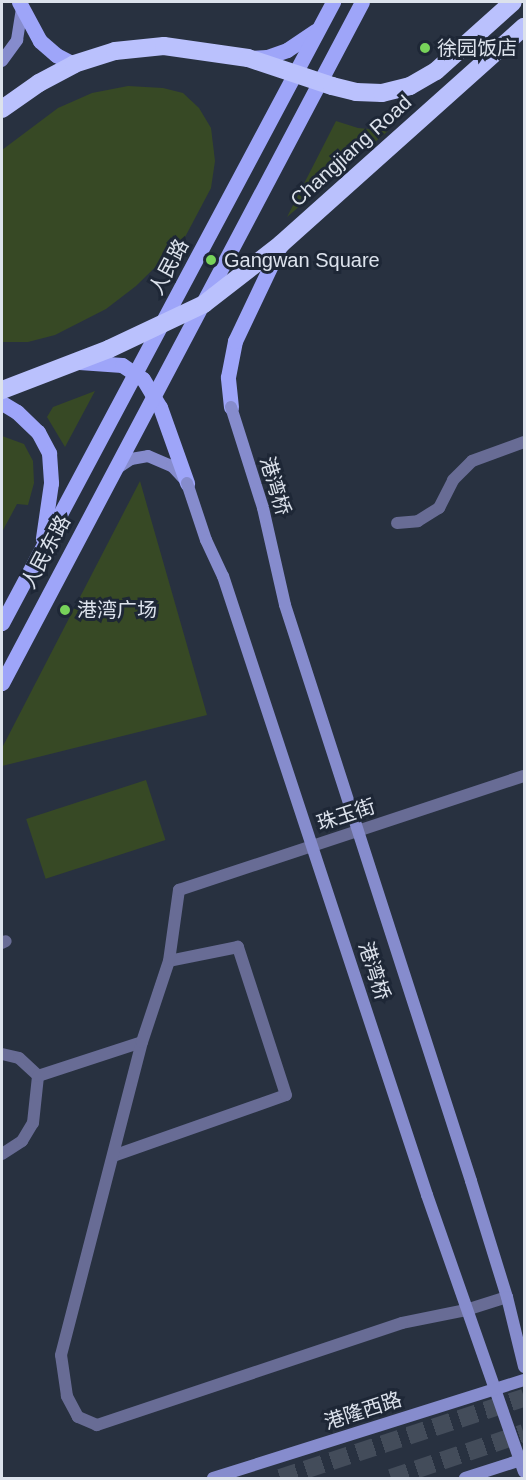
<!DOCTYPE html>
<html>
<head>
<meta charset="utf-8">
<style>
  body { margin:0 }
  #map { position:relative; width:526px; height:1480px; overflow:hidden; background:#283140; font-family:Arial,"Noto Sans SC",sans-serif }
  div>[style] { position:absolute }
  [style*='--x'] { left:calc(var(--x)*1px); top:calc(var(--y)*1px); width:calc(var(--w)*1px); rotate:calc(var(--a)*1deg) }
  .green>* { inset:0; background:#374925; transform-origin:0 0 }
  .highway-tunnel>* { height:18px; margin-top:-9px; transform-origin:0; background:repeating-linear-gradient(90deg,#434c5a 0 18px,transparent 0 27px) }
  .street>* { height:12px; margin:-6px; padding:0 6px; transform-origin:6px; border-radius:6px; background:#686c95 }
  .secondary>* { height:12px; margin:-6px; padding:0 6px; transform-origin:6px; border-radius:6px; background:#868ccd }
  .primary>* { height:15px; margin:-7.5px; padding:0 7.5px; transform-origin:7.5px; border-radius:7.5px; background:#9ea5f9 }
  .highway>* { height:18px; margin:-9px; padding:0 9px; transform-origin:9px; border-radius:9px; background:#bac1fd }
  .secondary-bridge>* { height:12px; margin:-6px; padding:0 6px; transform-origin:6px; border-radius:6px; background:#868ccd }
  .dots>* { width:16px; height:16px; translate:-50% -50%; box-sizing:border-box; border:3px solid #1e2736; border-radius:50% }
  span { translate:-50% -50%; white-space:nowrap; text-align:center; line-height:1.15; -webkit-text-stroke:6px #1e2736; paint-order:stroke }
  .poi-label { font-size:20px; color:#dce2ec }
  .left { translate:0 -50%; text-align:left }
  .street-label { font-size:20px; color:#dce2ec }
  .frame { position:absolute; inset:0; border:3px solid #dce2ec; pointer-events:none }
</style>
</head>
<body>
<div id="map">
  <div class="green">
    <i style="clip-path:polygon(128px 86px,163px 88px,183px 93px,199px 108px,211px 128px,215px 161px,211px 188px,184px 239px,136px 286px,106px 309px,55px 335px,28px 342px,2px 342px,2px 150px,58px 108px,92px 93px)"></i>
    <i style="clip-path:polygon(336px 121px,358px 128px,388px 131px,287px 217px)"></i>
    <i style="clip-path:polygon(95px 391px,65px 447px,47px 417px,53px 407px)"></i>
    <i style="clip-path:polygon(2px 436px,24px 444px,33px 461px,34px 483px,28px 505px,17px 504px,2px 532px)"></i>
    <i style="clip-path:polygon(140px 481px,207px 715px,2px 766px,2px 748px)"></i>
    <i style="left:146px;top:780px;width:63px;height:126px;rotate:72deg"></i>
  </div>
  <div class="highway-tunnel">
    <i style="--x:280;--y:1478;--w:257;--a:-18.2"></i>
    <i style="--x:391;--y:1478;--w:140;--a:-18.7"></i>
  </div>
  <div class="street">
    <i style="--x:397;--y:523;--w:21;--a:-5"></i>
    <i style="--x:418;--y:521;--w:25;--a:-32"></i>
    <i style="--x:439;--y:508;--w:31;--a:-63"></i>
    <i style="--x:453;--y:480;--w:27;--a:-45"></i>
    <i style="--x:472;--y:461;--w:55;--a:-20.1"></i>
    <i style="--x:2;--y:943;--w:4;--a:-27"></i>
    <i style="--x:2;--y:1054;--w:17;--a:13"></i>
    <i style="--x:19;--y:1058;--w:26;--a:43"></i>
    <i style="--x:2;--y:1154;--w:24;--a:-33"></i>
    <i style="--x:22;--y:1141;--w:21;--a:-59"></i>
    <i style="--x:33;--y:1123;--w:47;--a:-83.9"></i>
    <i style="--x:38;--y:1076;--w:109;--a:-18.1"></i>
    <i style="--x:113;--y:1156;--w:183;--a:-19.4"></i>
    <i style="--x:286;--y:1095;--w:156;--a:-108"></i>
    <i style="--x:238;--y:947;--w:70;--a:168.5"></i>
    <i style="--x:507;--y:1297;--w:43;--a:162.4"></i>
    <i style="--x:466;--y:1310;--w:65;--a:168.5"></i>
    <i style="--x:402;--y:1323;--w:322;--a:161.5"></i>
    <i style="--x:97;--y:1425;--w:21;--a:-157"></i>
    <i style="--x:78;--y:1417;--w:24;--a:-118"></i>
    <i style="--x:67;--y:1396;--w:41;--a:-98.3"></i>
    <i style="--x:61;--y:1355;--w:323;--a:-75.5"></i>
    <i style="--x:142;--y:1042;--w:85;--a:-71.6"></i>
    <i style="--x:169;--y:961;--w:72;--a:-82"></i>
    <i style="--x:179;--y:890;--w:363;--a:-18.3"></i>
  </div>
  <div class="secondary">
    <i style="--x:2;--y:61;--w:26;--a:-54"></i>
    <i style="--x:17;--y:40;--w:31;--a:-81"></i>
    <i style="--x:116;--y:469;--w:18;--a:-34"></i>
    <i style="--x:131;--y:459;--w:17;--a:-10"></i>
    <i style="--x:148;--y:456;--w:26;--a:23"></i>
    <i style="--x:172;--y:466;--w:16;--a:47"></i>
    <i style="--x:471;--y:1181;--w:121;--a:72.8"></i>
    <i style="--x:507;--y:1297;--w:72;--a:76.3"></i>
    <i style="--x:427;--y:1195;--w:293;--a:70.7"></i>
    <i style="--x:213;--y:1478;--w:326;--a:-17.5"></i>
    <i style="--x:465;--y:1478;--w:62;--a:-17.9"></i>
  </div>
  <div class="primary">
    <i style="--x:19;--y:2;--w:44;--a:61.7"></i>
    <i style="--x:40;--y:41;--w:21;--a:41"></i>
    <i style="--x:56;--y:55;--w:20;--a:27"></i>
    <i style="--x:250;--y:58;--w:17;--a:-3"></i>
    <i style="--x:267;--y:57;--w:21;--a:-19"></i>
    <i style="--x:287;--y:50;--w:34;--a:-34"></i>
    <i style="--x:79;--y:362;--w:43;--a:4"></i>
    <i style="--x:122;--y:365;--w:25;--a:34"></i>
    <i style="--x:143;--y:379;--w:33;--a:59"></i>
    <i style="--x:160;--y:407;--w:81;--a:70.4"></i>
    <i style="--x:2;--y:403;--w:17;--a:31"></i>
    <i style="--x:17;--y:412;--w:29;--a:44"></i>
    <i style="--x:38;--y:432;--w:24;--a:62"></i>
    <i style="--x:49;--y:453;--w:30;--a:86"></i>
    <i style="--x:51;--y:483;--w:56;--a:98.3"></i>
    <i style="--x:231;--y:407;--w:30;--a:-96"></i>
    <i style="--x:228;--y:377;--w:37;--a:-79"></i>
    <i style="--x:235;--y:341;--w:107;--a:-64.6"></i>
    <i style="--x:2;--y:623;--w:704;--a:-61.94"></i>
    <i style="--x:2;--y:683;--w:770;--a:-62.14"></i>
  </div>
  <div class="highway">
    <i style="--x:2;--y:109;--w:45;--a:-35.1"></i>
    <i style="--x:39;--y:83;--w:40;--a:-28"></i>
    <i style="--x:74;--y:64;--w:43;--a:-17.6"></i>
    <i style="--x:115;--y:51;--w:49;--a:-5.8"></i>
    <i style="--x:164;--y:46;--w:85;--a:8.1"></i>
    <i style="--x:248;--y:58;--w:89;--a:18.4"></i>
    <i style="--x:332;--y:86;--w:25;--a:14"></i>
    <i style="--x:356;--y:92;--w:26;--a:2"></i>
    <i style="--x:382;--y:93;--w:29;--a:-14"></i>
    <i style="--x:410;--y:86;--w:30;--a:-30"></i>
    <i style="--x:436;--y:71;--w:103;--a:-41.9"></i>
    <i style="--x:2;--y:390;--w:115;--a:-21"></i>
    <i style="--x:109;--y:349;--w:105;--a:-25.3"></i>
    <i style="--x:204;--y:304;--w:98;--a:-37.9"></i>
    <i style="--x:281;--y:244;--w:326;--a:-41.8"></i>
  </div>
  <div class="secondary-bridge">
    <i style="--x:231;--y:407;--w:106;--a:72.4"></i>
    <i style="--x:263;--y:508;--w:99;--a:77.2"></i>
    <i style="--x:285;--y:605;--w:605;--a:72.1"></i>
    <i style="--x:187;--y:483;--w:60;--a:71.6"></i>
    <i style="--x:206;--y:540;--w:40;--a:65"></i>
    <i style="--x:223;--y:576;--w:652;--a:71.76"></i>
  </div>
  <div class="dots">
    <i style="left:425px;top:48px;background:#77d25a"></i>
    <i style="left:211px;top:260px;background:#77d25a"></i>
    <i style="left:65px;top:610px;background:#77d25a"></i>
  </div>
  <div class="poi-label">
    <span class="left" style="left:437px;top:48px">徐园饭店</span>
    <span class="left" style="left:224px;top:260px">Gangwan Square</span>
    <span class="left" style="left:77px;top:610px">港湾广场</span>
  </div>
  <div class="street-label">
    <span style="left:351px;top:151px;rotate:-42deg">Changjiang Road</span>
    <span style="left:169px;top:267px;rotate:-62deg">人民路</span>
    <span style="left:275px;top:486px;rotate:73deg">港湾桥</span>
    <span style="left:46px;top:552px;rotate:-62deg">人民东路</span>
    <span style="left:346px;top:815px;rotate:-18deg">珠玉街</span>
    <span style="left:374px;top:971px;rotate:72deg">港湾桥</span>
    <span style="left:363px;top:1411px;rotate:-18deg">港隆西路</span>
  </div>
  <div class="frame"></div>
</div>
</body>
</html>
